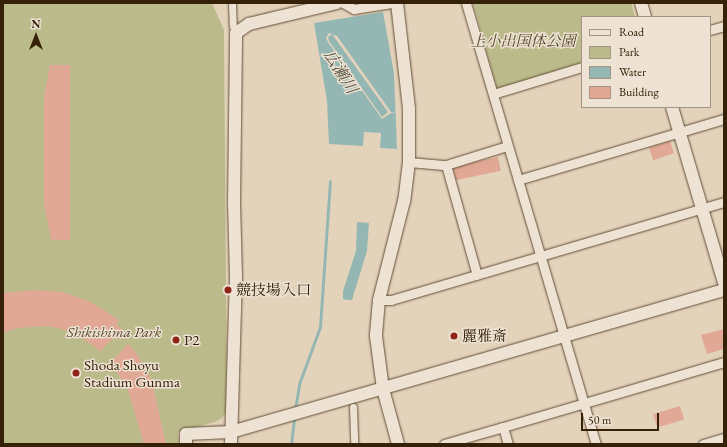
<!DOCTYPE html>
<html>
<head>
<meta charset="utf-8">
<style>
  body { margin:0 }
  #map { position:relative; width:727px; height:447px; overflow:hidden; background:#e4d3bb; font-family:"EB Garamond","Noto Serif JP",serif }
  div>[style] { position:absolute }
  [style*='--x'] { left:calc(var(--x)*1px); top:calc(var(--y)*1px); width:calc(var(--w)*1px); rotate:calc(var(--a)*1deg) }
  .green>* { inset:0; background:#bbba8b }
  .water>* { inset:0; background:#95b7b3 }
  .pier>* { inset:0; background:#e4d3bb }
  .stream>* { height:3px; margin:-1.5px; padding:0 1.5px; transform-origin:1.5px; border-radius:1.5px; background:#95b7b3 }
  .building>* { inset:0; background:#e1a895; transform-origin:0 0 }
  .roads { filter:drop-shadow(0 0 1px #614e34) drop-shadow(0 0 1px #614e34) }
  .pedestrian>* { height:7px; margin:-3.5px; padding:0 3.5px; transform-origin:3.5px; border-radius:3.5px; background:#ede2d3 }
  .minor>* { height:9px; margin:-4.5px; padding:0 4.5px; transform-origin:4.5px; border-radius:4.5px; background:#ede2d3 }
  .tertiary>* { height:12px; margin:-6px; padding:0 6px; transform-origin:6px; border-radius:6px; background:#ede2d3 }
  .dots>* { width:11px; height:11px; translate:-50% -50%; box-sizing:border-box; border:2px solid #ede2d3; border-radius:50% }
  span { translate:-50% -50%; white-space:nowrap; text-align:center; line-height:1.15; -webkit-text-stroke:3px #ede2d3; paint-order:stroke }
  .park-label { font-size:15px; color:#564728; font-style:italic }
  .poi-label { font-size:15px; color:#352107 }
  .left { translate:0 -50%; text-align:left }
  .water-label { font-size:16px; color:#524e3b; font-style:italic }
  .frame { position:absolute; inset:0; border:4px solid #352107; pointer-events:none }
  .legend { position:absolute; left:581px; top:16px; width:130px; height:92px; box-sizing:border-box; background:#ede2d3; border:1px solid #a39581; margin:0; padding:5px 7px; list-style:none; font-size:12px; color:#352107 }
  .legend li { display:flex; align-items:center; gap:8px; height:20px }
  .legend b { width:20px; border:1px solid #a39581 }
  .north { position:absolute; left:16px; top:16px; width:40px; height:40px; -webkit-text-stroke:3px #ede2d3; paint-order:stroke; rotate:0deg; font-size:11px; font-weight:700; line-height:16px; text-align:center; color:#352107 }
  .north::after { content:''; display:block; margin:auto; width:14px; height:18px; background:#352107; clip-path:polygon(50% 0,100% 100%,50% 72%,0 100%) }
  .scale { position:absolute; left:581px; top:413px; width:78px; height:18px; box-sizing:border-box; border:2px solid #352107; border-top:0; padding-left:5px; font-size:12px; line-height:14px; white-space:nowrap; color:#352107; -webkit-text-stroke:3px #ede2d3; paint-order:stroke }
</style>
</head>
<body>
<div id="map">
  <div class="green">
    <i style="clip-path:polygon(3px 3px,212px 3px,224px 30px,227px 411px,222px 418px,215px 422px,178px 432px,179px 444px,3px 444px)"></i>
    <i style="clip-path:polygon(473px 3px,631px 3px,635px 17px,582px 17px,582px 63px,497px 89px)"></i>
  </div>
  <div class="water">
    <i style="clip-path:polygon(383px 12px,394px 73px,397px 149px,380px 148px,381px 133px,364px 132px,363px 146px,329px 144px,327px 101px,314px 23px)"></i>
    <i style="clip-path:polygon(357px 222px,369px 223px,367px 251px,352px 300px,348px 300px,343px 299px,343px 291px,356px 251px)"></i>
  </div>
  <div class="pier">
    <i style="clip-path:polygon(evenodd,329px 33px,337px 36px,391px 112px,396px 113px,391px 113px,382px 119px,328px 42px,326px 38px,329px 33px,332px 34px,388px 112px,382px 117px,329px 41px,328px 37px,332px 34px)"></i>
  </div>
  <div class="stream">
    <i style="--x:295;--y:410;--w:26;--a:-81"></i>
    <i style="--x:299;--y:384;--w:61;--a:-69.8"></i>
    <i style="--x:320;--y:327;--w:146;--a:-86.1"></i>
    <i style="--x:291;--y:444;--w:26;--a:-83"></i>
  </div>
  <div class="building">
    <i style="clip-path:polygon(50px 65px,70px 65px,70px 240px,51px 240px,44px 203px,44px 97px)"></i>
    <i style="left:670px;top:141px;width:13px;height:22px;rotate:72deg"></i>
    <i style="left:498px;top:157px;width:14px;height:46px;rotate:78deg"></i>
    <i style="clip-path:polygon(36px 290px,62px 292px,91px 302px,119px 320px,116px 324px,122px 329px,100px 351px,74px 332px,48px 326px,17px 328px,3px 333px,3px 293px)"></i>
    <i style="clip-path:polygon(724px 329px,724px 349px,707px 354px,701px 335px)"></i>
    <i style="clip-path:polygon(128px 344px,137px 354px,152px 381px,166px 444px,144px 444px,128px 390px,111px 363px)"></i>
    <i style="left:680px;top:406px;width:14px;height:28px;rotate:73deg"></i>
  </div>
  <div class="roads">
    <div class="pedestrian">
      <i style="--x:232;--y:3;--w:23;--a:88"></i>
      <i style="--x:353;--y:407;--w:37;--a:88"></i>
    </div>
    <div class="minor">
      <i style="--x:343;--y:3;--w:13;--a:29"></i>
      <i style="--x:354;--y:9;--w:38;--a:-9"></i>
      <i style="--x:466;--y:3;--w:460;--a:73.6"></i>
      <i style="--x:710;--y:30;--w:15;--a:-16"></i>
      <i style="--x:493;--y:94;--w:93;--a:-16.9"></i>
      <i style="--x:409;--y:162;--w:37;--a:5"></i>
      <i style="--x:446;--y:165;--w:64;--a:-17.3"></i>
      <i style="--x:446;--y:165;--w:114;--a:74.3"></i>
      <i style="--x:518;--y:180;--w:215;--a:-16.5"></i>
      <i style="--x:379;--y:300;--w:12;--a:0"></i>
      <i style="--x:391;--y:300;--w:347;--a:-16.4"></i>
      <i style="--x:503;--y:427;--w:230;--a:-16.4"></i>
      <i style="--x:444;--y:444;--w:61;--a:-16.1"></i>
      <i style="--x:503;--y:427;--w:18;--a:74"></i>
      <i style="--x:703;--y:444;--w:22;--a:-16"></i>
    </div>
    <div class="tertiary">
      <i style="--x:397;--y:3;--w:107;--a:83.5"></i>
      <i style="--x:409;--y:109;--w:53;--a:90"></i>
      <i style="--x:409;--y:162;--w:39;--a:97"></i>
      <i style="--x:404;--y:201;--w:102;--a:104.2"></i>
      <i style="--x:379;--y:300;--w:36;--a:95"></i>
      <i style="--x:376;--y:336;--w:53;--a:82.5"></i>
      <i style="--x:383;--y:389;--w:57;--a:74.7"></i>
      <i style="--x:641;--y:3;--w:15;--a:74"></i>
      <i style="--x:672;--y:107;--w:183;--a:73.5"></i>
      <i style="--x:186;--y:444;--w:10;--a:-90"></i>
      <i style="--x:186;--y:434;--w:45;--a:-2.5"></i>
      <i style="--x:231;--y:432;--w:513;--a:-16.07"></i>
      <i style="--x:231;--y:444;--w:166;--a:-88.3"></i>
      <i style="--x:236;--y:278;--w:74;--a:-91.5"></i>
      <i style="--x:234;--y:204;--w:171;--a:-89.3"></i>
      <i style="--x:236;--y:33;--w:16;--a:-35"></i>
      <i style="--x:249;--y:24;--w:90;--a:-13.4"></i>
    </div>
  </div>
  <div class="dots">
    <i style="left:228px;top:290px;background:#8f2418"></i>
    <i style="left:454px;top:336px;background:#8f2418"></i>
    <i style="left:176px;top:340px;background:#8f2418"></i>
    <i style="left:76px;top:373px;background:#8f2418"></i>
  </div>
  <div class="park-label">
    <span style="left:523px;top:41px">上小出国体公園</span>
    <span style="left:114px;top:332px">Shikishima Park</span>
  </div>
  <div class="poi-label">
    <span class="left" style="left:236px;top:290px">競技場入口</span>
    <span class="left" style="left:462px;top:336px">麗雅斎</span>
    <span class="left" style="left:184px;top:340px">P2</span>
    <span class="left" style="left:84px;top:373px">Shoda Shoyu<br>Stadium Gunma</span>
  </div>
  <div class="water-label">
    <span style="left:340px;top:72px;rotate:58deg">広瀬川</span>
  </div>
  <div class="frame"></div>
  <ul class="legend">
  <li><b style="height:5px;background:#ede2d3"></b>Road</li>
  <li><b style="height:11px;background:#bbba8b"></b>Park</li>
  <li><b style="height:11px;background:#95b7b3"></b>Water</li>
  <li><b style="height:11px;background:#e1a895"></b>Building</li>
  </ul>
  <div class="north">N</div>
  <div class="scale">50 m</div>
</div>
</body>
</html>
